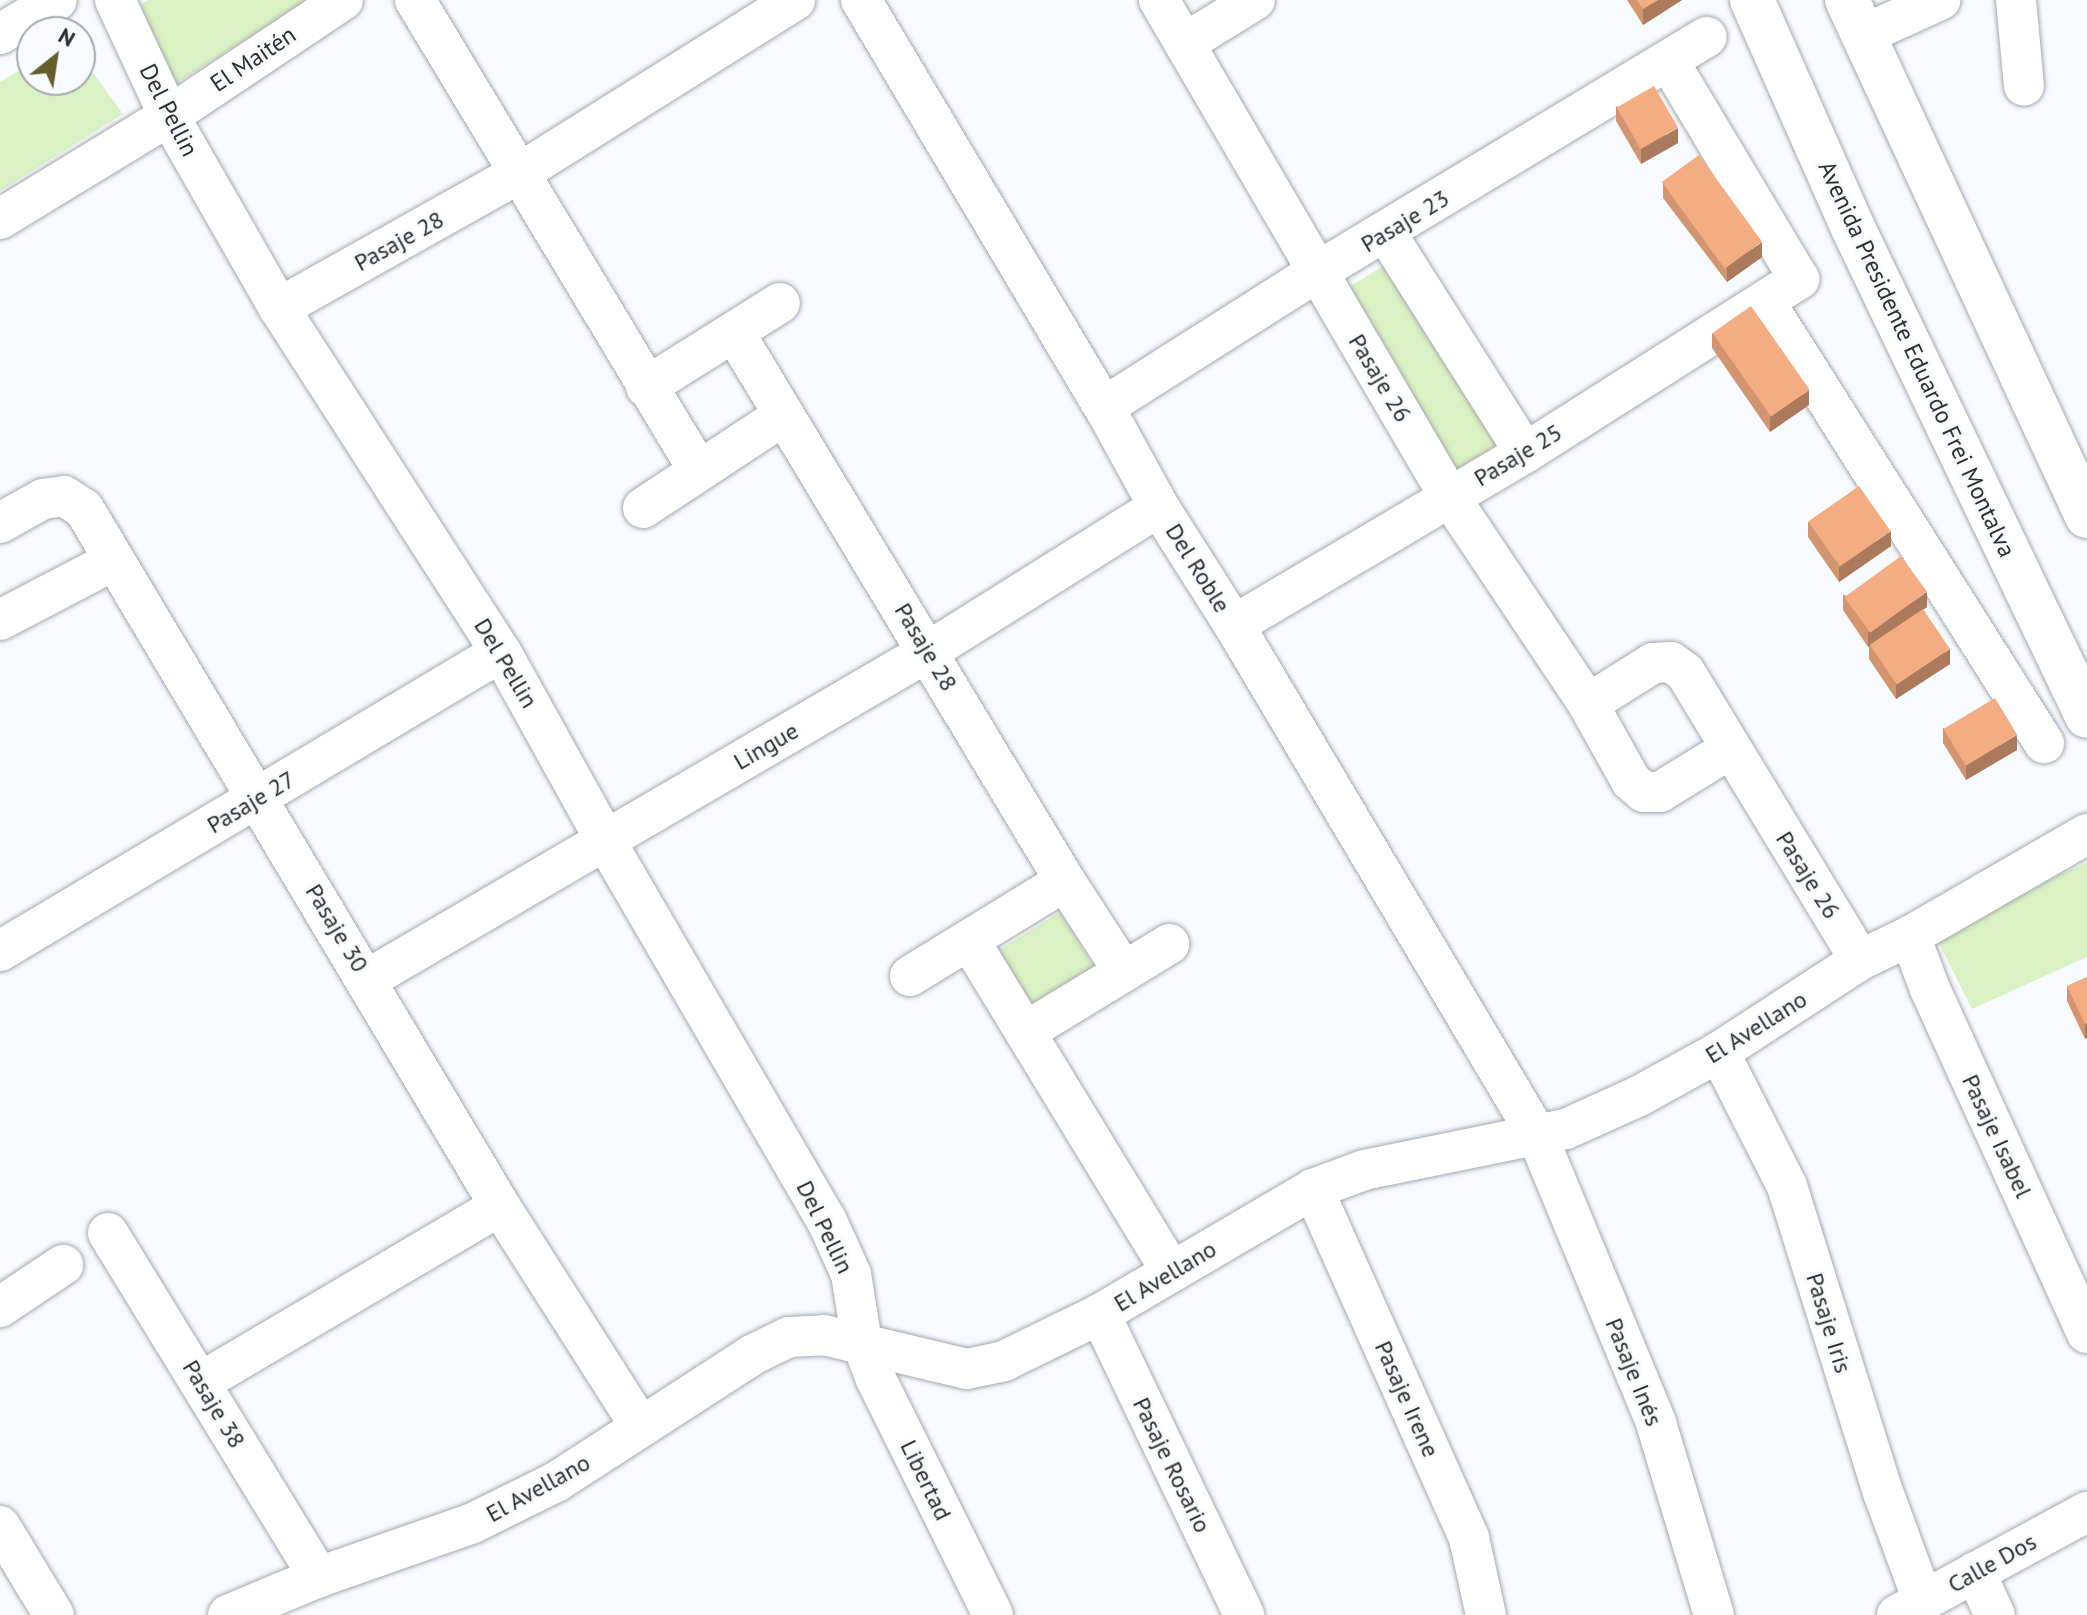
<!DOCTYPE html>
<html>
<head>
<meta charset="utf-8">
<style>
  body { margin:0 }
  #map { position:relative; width:2087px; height:1615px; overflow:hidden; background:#f7fbff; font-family:"PT Sans",sans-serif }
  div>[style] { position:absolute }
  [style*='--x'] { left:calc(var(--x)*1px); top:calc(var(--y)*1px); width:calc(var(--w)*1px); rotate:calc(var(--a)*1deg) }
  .green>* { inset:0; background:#d9f1c3; transform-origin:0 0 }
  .roads { filter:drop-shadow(0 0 2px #a4a9ad) drop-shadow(0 0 2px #a4a9ad) }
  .minor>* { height:40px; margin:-20px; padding:0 20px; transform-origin:20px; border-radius:20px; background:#fff }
  .secondary>* { height:44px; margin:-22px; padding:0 22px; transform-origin:22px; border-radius:22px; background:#fff }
  .wall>* { inset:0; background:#d29570 }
  .shaded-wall>* { inset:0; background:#ab795b; transform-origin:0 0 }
  .building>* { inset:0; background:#f4ad82; transform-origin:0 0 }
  span { translate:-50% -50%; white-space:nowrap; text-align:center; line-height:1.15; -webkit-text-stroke:6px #f7fbff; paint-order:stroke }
  .street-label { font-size:24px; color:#2d2f31 }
  .north { position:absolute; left:16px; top:16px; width:80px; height:80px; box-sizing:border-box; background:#f7fbff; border:2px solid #a6a9ad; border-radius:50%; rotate:30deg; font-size:22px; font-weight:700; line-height:32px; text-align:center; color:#2d2f31 }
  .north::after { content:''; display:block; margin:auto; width:28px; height:36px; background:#645f2c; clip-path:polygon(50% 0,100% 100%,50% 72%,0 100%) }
</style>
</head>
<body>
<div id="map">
  <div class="green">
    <i style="clip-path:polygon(148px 0,308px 0,172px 86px,139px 6px)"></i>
    <i style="clip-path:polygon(80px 55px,123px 114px,0 191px,0 82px,32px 63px,32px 80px,80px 80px)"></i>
    <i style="left:1391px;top:261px;width:213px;height:57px;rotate:58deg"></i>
    <i style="clip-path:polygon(2087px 863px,2087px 957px,1972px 1009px,1938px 941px,2026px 889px)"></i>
    <i style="left:1060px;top:912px;width:71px;height:80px;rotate:58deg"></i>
  </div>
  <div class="roads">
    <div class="minor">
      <i style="--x:115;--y:0;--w:128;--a:65"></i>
      <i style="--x:169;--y:116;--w:221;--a:60.2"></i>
      <i style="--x:279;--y:308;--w:409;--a:57.2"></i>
      <i style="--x:501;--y:652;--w:215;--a:61"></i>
      <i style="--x:605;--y:840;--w:439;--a:59.8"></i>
      <i style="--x:826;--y:1219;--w:60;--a:65.6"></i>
      <i style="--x:851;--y:1274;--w:70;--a:80.9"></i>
      <i style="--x:862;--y:1343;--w:39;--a:69"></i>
      <i style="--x:876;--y:1379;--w:263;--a:63.6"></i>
      <i style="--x:415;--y:0;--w:550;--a:58.91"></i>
      <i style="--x:861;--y:0;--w:474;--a:59.2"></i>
      <i style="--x:1104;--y:407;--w:114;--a:61.2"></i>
      <i style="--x:1159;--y:507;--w:140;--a:57.6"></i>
      <i style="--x:1234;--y:625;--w:593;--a:59.28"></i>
      <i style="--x:1537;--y:1135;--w:312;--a:67.5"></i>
      <i style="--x:1656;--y:1423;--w:201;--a:73.2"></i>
      <i style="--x:1159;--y:0;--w:575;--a:59.69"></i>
      <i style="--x:1449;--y:496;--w:250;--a:56.2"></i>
      <i style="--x:1588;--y:704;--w:88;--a:60.8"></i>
      <i style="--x:1631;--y:781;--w:17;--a:40"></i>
      <i style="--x:1644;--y:792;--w:16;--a:0"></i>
      <i style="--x:1660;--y:792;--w:82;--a:-31.6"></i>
      <i style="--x:2016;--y:0;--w:86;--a:84.7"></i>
      <i style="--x:0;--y:34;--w:66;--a:-30.8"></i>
      <i style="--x:1863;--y:35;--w:85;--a:-24.4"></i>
      <i style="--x:1185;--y:43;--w:82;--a:-31.6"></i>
      <i style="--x:0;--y:219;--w:198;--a:-31.4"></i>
      <i style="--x:169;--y:116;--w:209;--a:-33.7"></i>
      <i style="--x:1386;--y:233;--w:260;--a:57.7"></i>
      <i style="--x:1765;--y:302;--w:522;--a:57.68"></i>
      <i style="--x:279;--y:308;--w:274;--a:-29.3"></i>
      <i style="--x:518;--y:174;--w:327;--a:-32.1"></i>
      <i style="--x:734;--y:332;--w:641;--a:58.91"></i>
      <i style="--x:1065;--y:881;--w:108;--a:57"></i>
      <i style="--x:646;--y:387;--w:158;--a:-32.1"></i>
      <i style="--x:1104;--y:407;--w:252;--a:-32.4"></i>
      <i style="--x:1317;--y:272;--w:455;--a:-31.1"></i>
      <i style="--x:643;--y:508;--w:169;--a:-33.4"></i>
      <i style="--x:0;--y:523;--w:49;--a:-29.2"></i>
      <i style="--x:43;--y:499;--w:21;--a:-8"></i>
      <i style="--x:64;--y:496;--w:24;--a:33"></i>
      <i style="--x:84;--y:509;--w:812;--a:59.17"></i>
      <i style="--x:500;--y:1206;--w:262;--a:57.5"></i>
      <i style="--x:0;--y:620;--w:127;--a:-27.6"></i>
      <i style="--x:1234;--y:625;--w:338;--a:-30.6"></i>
      <i style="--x:1525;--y:453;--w:325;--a:-32.4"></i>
      <i style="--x:1799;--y:279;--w:253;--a:-120.9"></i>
      <i style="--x:1588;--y:704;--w:77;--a:-32.2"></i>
      <i style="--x:1653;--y:663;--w:18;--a:-3"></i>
      <i style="--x:1671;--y:662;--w:17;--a:36"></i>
      <i style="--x:1685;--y:672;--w:337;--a:58.7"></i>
      <i style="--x:1910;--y:936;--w:57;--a:69.3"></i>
      <i style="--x:1930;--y:989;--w:378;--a:65.5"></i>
      <i style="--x:969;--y:940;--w:389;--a:58.6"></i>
      <i style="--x:0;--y:951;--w:583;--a:-30.83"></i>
      <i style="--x:910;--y:976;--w:182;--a:-31.5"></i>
      <i style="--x:368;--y:979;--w:650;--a:-30.31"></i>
      <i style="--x:929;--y:651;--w:271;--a:-32.1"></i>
      <i style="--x:1025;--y:1032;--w:169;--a:-31.4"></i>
      <i style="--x:1719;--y:1052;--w:150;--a:63.1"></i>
      <i style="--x:1787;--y:1186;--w:321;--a:72.6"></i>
      <i style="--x:1883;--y:1492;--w:116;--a:69.8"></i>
      <i style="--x:1313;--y:1189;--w:382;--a:65.9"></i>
      <i style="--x:1469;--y:1538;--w:79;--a:77.6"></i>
      <i style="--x:108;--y:1233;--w:404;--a:58.5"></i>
      <i style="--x:0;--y:1307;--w:76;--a:-33.7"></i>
      <i style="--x:1100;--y:1314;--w:334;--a:64.4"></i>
      <i style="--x:201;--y:1382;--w:347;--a:-30.5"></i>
      <i style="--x:0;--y:1526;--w:104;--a:58.8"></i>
      <i style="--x:1975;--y:1572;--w:47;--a:65.1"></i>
      <i style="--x:228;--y:1615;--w:99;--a:-22.7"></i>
      <i style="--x:319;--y:1577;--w:163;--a:-19.3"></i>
      <i style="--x:473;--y:1523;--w:93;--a:-26.3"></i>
      <i style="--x:556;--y:1482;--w:234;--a:-32.9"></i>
      <i style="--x:752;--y:1355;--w:41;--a:-25.9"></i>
      <i style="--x:789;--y:1337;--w:35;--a:-3"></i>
      <i style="--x:824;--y:1335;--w:147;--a:13.4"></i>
      <i style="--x:967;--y:1369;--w:38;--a:-12"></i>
      <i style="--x:1004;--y:1361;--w:107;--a:-26.1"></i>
      <i style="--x:1100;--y:1314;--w:247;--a:-30.4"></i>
      <i style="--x:1313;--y:1189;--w:54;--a:-20.4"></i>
      <i style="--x:1364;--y:1170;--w:206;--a:-11.5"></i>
      <i style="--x:1566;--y:1129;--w:80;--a:-24.3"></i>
      <i style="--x:1639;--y:1096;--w:91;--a:-28.8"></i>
      <i style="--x:1719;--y:1052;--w:168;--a:-33.1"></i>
      <i style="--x:1860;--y:960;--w:55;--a:-25.6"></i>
      <i style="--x:1910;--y:936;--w:204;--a:-30"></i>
      <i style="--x:1897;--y:1615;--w:216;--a:-28.5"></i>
    </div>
    <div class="secondary">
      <i style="--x:1752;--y:0;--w:249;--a:66.1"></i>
      <i style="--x:1853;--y:228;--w:541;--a:64.38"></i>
      <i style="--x:1847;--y:0;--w:569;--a:65.06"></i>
    </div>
  </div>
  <div class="wall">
    <i style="clip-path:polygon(1627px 0,1682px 0,1643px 25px)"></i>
    <i style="clip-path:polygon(1616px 106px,1678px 143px,1641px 164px,1616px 121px)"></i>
    <i style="clip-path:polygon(1663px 183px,1762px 257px,1727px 282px,1663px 198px)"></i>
    <i style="clip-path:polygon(1712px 333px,1809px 405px,1770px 432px,1712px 348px)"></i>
    <i style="clip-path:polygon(1808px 522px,1891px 546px,1839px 582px,1808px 537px)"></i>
    <i style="clip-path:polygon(1843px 595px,1927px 607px,1923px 610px,1950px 664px,1896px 699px,1869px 659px,1869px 646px,1868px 647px,1843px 610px)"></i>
    <i style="clip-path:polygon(1943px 728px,2017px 750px,1966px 780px,1943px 743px)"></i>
    <i style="clip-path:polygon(2087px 977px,2087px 1038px,2085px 1039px,2067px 1001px,2067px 986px)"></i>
  </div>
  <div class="shaded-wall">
    <i style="clip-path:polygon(1658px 0,1682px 0,1643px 25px,1643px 9px)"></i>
    <i style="clip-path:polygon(1678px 128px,1678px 143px,1641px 164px,1641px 149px)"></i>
    <i style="clip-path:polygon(1762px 242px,1762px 257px,1727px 282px,1727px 267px)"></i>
    <i style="clip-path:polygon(1809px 390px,1809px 405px,1770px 432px,1770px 417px)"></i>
    <i style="clip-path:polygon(1891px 531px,1891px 546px,1839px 582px,1839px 567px)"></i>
    <i style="clip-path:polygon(1927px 592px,1927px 607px,1868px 647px,1868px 632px)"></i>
    <i style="clip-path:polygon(1950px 649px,1950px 664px,1896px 699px,1896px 684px)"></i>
    <i style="clip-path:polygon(2017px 735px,2017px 750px,1966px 780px,1966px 765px)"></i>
    <i style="left:2087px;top:1023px;width:15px;height:2px;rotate:90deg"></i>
  </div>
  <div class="building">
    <i style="clip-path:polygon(1637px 0,1658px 0,1643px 9px)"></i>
    <i style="left:1654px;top:86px;width:48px;height:43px;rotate:60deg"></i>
    <i style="left:1699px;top:155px;width:107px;height:46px;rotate:54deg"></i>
    <i style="left:1751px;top:306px;width:102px;height:47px;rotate:55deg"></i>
    <i style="left:1859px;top:486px;width:55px;height:62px;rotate:55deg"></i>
    <i style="left:1901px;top:556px;width:44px;height:70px;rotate:54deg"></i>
    <i style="left:1923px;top:609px;width:48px;height:64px;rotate:56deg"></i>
    <i style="left:1995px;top:698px;width:43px;height:60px;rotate:59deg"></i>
    <i style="clip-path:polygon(2087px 977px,2087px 1023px,2085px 1024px,2067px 986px)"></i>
  </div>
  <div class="street-label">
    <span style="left:253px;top:59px;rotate:-34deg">El Maitén</span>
    <span style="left:169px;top:110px;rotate:63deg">Del Pellin</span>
    <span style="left:1405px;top:221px;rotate:-31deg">Pasaje 23</span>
    <span style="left:399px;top:241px;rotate:-29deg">Pasaje 28</span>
    <span style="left:1917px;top:359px;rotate:65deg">Avenida Presidente Eduardo Frei Montalva</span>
    <span style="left:1380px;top:378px;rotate:59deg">Pasaje 26</span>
    <span style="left:1518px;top:455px;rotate:-31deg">Pasaje 25</span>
    <span style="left:1198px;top:568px;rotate:58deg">Del Roble</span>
    <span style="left:926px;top:647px;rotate:59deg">Pasaje 28</span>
    <span style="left:506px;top:663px;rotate:59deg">Del Pellin</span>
    <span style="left:766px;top:746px;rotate:-30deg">Lingue</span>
    <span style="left:251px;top:802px;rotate:-31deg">Pasaje 27</span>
    <span style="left:1808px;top:875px;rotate:58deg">Pasaje 26</span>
    <span style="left:337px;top:928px;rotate:59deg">Pasaje 30</span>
    <span style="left:1756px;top:1027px;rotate:-32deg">El Avellano</span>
    <span style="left:1997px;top:1136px;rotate:65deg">Pasaje Isabel</span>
    <span style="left:825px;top:1227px;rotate:64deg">Del Pellin</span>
    <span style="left:1165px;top:1276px;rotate:-31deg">El Avellano</span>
    <span style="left:1829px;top:1323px;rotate:73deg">Pasaje Iris</span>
    <span style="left:1634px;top:1372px;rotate:68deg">Pasaje Inés</span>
    <span style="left:1407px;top:1399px;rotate:66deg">Pasaje Irene</span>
    <span style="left:214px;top:1404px;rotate:59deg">Pasaje 38</span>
    <span style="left:1172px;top:1465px;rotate:64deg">Pasaje Rosario</span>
    <span style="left:926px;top:1480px;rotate:64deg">Libertad</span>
    <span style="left:538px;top:1488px;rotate:-29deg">El Avellano</span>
    <span style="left:1992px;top:1563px;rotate:-29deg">Calle Dos</span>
  </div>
  <div class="north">N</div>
</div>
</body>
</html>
